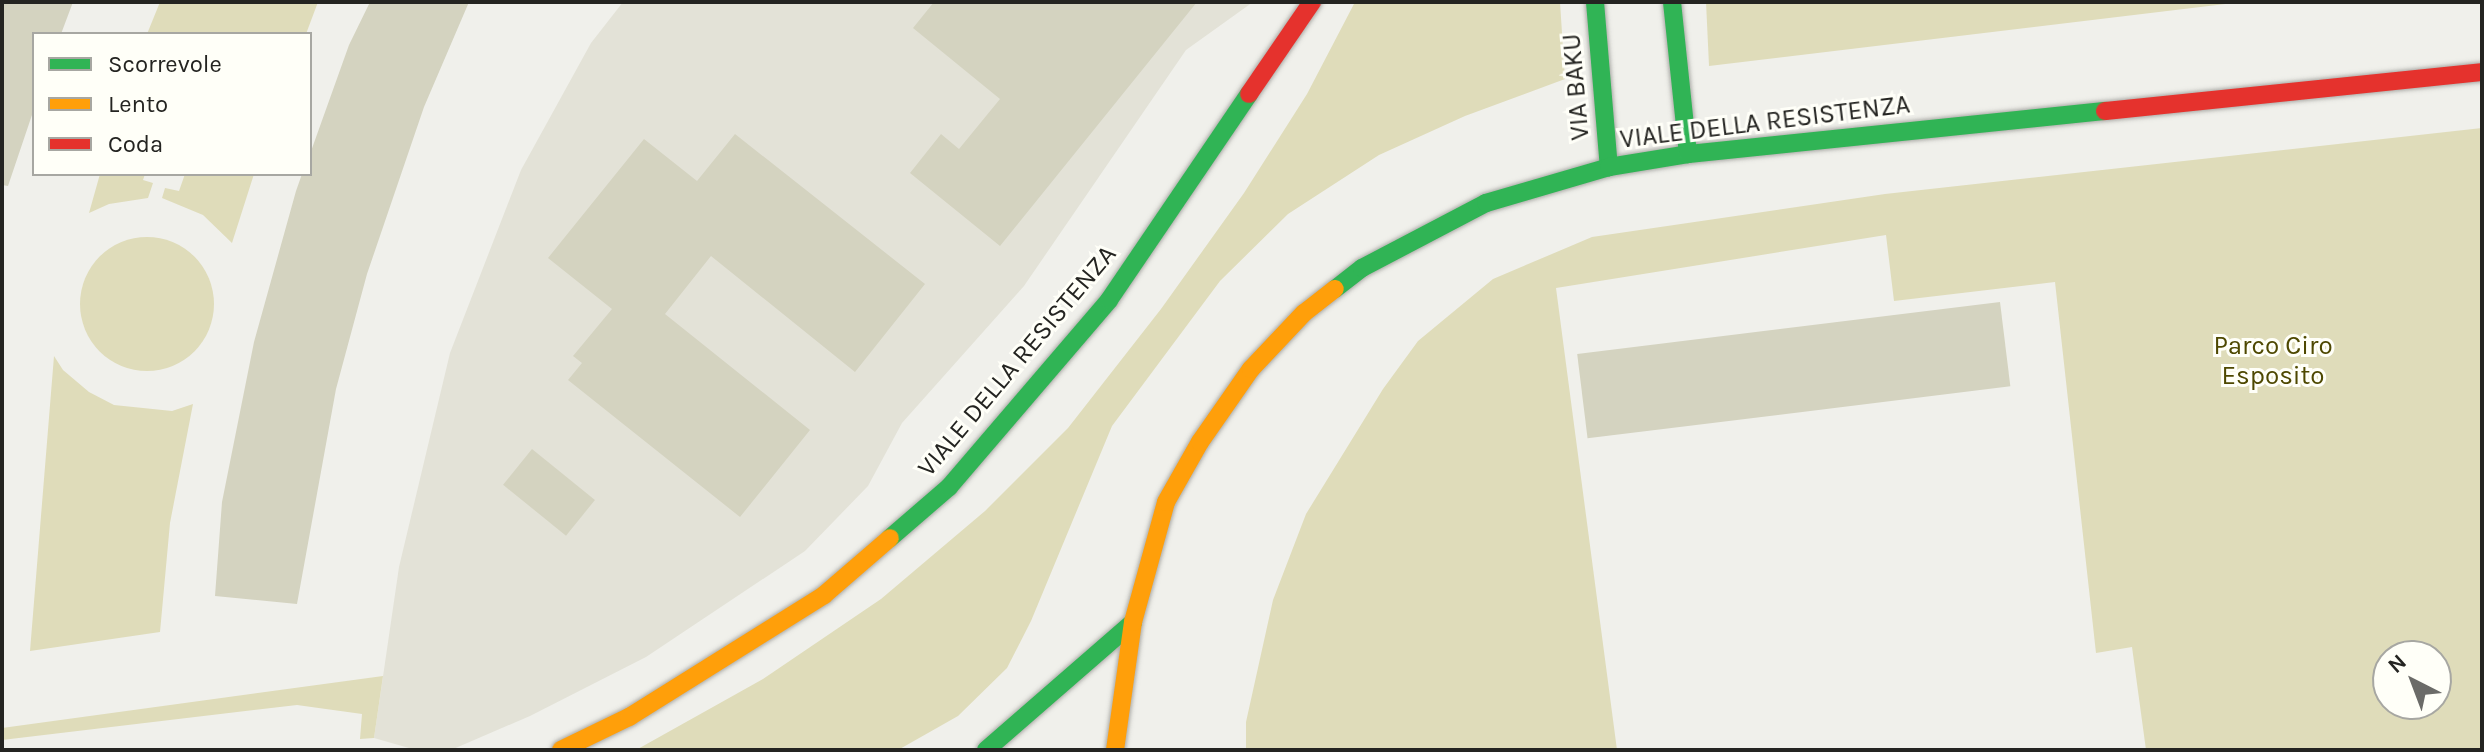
<!DOCTYPE html>
<html>
<head>
<meta charset="utf-8">
<style>
  body { margin:0 }
  #map { position:relative; width:2484px; height:752px; overflow:hidden; background:#f0f0eb; font-family:Karla,sans-serif }
  div>[style] { position:absolute }
  [style*='--x'] { left:calc(var(--x)*1px); top:calc(var(--y)*1px); width:calc(var(--w)*1px); rotate:calc(var(--a)*1deg) }
  .built>* { inset:0; background:#e3e2d7 }
  .green>* { inset:0; background:#dfdcba }
  .round { border-radius:50% }
  .building>* { inset:0; background:#d4d3c0; transform-origin:0 0 }
  .roads { filter:drop-shadow(0 0 2px #acaca8) drop-shadow(0 0 2px #acaca8) }
  .fast>* { height:18px; margin:-9px; padding:0 9px; transform-origin:9px; border-radius:9px; background:#30b455 }
  .slow>* { height:18px; margin:-9px; padding:0 9px; transform-origin:9px; border-radius:9px; background:#ff9f0a }
  .jam>* { height:18px; margin:-9px; padding:0 9px; transform-origin:9px; border-radius:9px; background:#e5322d }
  span { translate:-50% -50%; white-space:nowrap; text-align:center; line-height:1.15; -webkit-text-stroke:6px #fffff8; paint-order:stroke }
  .street-label { font-size:26px; color:#242421 }
  .park-label { font-size:26px; color:#4e4800 }
  .frame { position:absolute; inset:0; border:4px solid #242421; pointer-events:none }
  .legend { position:absolute; left:32px; top:32px; width:280px; height:144px; box-sizing:border-box; background:#fffff8; border:2px solid #a7a7a2; margin:0; padding:10px 14px; list-style:none; font-size:24px; color:#242421 }
  .legend li { display:flex; align-items:center; gap:16px; height:40px }
  .legend b { width:40px; border:2px solid #a7a7a2 }
  .north { position:absolute; left:2372px; top:640px; width:80px; height:80px; box-sizing:border-box; background:#fffff8; border:2px solid #a7a7a2; border-radius:50%; rotate:318deg; font-size:22px; font-weight:700; line-height:32px; text-align:center; color:#242421 }
  .north::after { content:''; display:block; margin:auto; width:28px; height:36px; background:#6b6b68; clip-path:polygon(50% 0,100% 100%,50% 72%,0 100%) }
</style>
</head>
<body>
<div id="map">
  <div class="built">
    <i style="clip-path:polygon(623px 2px,1253px 2px,1186px 50px,1024px 286px,902px 423px,868px 486px,805px 551px,646px 657px,530px 716px,451px 750px,416px 750px,374px 738px,399px 567px,450px 353px,521px 170px,591px 43px)"></i>
  </div>
  <div class="green">
    <i style="clip-path:polygon(160px 2px,318px 2px,306px 34px,147px 34px)"></i>
    <i style="clip-path:polygon(1355px 2px,1560px 2px,1565px 79px,1465px 116px,1379px 155px,1288px 214px,1220px 281px,1112px 426px,1031px 621px,1007px 668px,958px 716px,898px 750px,636px 750px,763px 679px,881px 599px,985px 511px,1068px 428px,1161px 309px,1244px 193px,1307px 94px)"></i>
    <i style="clip-path:polygon(1706px 2px,2242px 2px,1709px 66px)"></i>
    <i style="clip-path:polygon(evenodd,2482px 128px,2482px 750px,2146px 750px,2132px 647px,2096px 653px,2055px 282px,1894px 301px,1886px 235px,1556px 288px,1617px 750px,1246px 750px,1246px 722px,1273px 600px,1306px 514px,1383px 389px,1418px 341px,1493px 279px,1592px 237px,1885px 194px,2482px 128px,2436px 656px,2436px 704px,2388px 704px,2388px 656px,2436px 656px)"></i>
    <i style="clip-path:polygon(100px 174px,145px 174px,143px 180px,153px 183px,148px 198px,109px 204px,89px 213px)"></i>
    <i style="clip-path:polygon(185px 174px,254px 174px,232px 243px,203px 215px,162px 198px,165px 188px,179px 191px)"></i>
    <i class="round" style="left:80px;top:237px;width:134px;height:134px"></i>
    <i style="clip-path:polygon(54px 356px,63px 370px,89px 392px,114px 405px,172px 411px,193px 404px,170px 523px,160px 632px,30px 651px)"></i>
    <i style="clip-path:polygon(383px 676px,374px 738px,360px 739px,362px 714px,297px 705px,2px 740px,2px 728px)"></i>
  </div>
  <div class="building">
    <i style="clip-path:polygon(2px 2px,73px 2px,61px 34px,34px 34px,34px 109px,8px 186px,2px 185px)"></i>
    <i style="clip-path:polygon(370px 2px,469px 2px,424px 107px,367px 274px,336px 389px,297px 604px,215px 596px,222px 502px,254px 342px,296px 191px,302px 174px,310px 174px,310px 154px,349px 45px)"></i>
    <i style="clip-path:polygon(934px 2px,1197px 2px,1000px 246px,910px 173px,941px 134px,959px 149px,1000px 99px,913px 28px)"></i>
    <i style="clip-path:polygon(735px 134px,925px 284px,855px 372px,711px 256px,665px 314px,810px 430px,740px 517px,568px 380px,582px 363px,573px 356px,612px 309px,548px 258px,644px 139px,697px 181px)"></i>
    <i style="left:2000px;top:302px;width:85px;height:426px;rotate:83deg"></i>
    <i style="left:532px;top:449px;width:81px;height:46px;rotate:39deg"></i>
  </div>
  <div class="roads">
    <div class="fast">
      <i style="--x:1595;--y:2;--w:166;--a:85.2"></i>
      <i style="--x:1672;--y:2;--w:153;--a:84"></i>
      <i style="--x:1335;--y:289;--w:34;--a:-38"></i>
      <i style="--x:1362;--y:268;--w:140;--a:-27.7"></i>
      <i style="--x:1486;--y:203;--w:128;--a:-16.3"></i>
      <i style="--x:1609;--y:167;--w:80;--a:-9.3"></i>
      <i style="--x:1688;--y:154;--w:419;--a:-5.9"></i>
      <i style="--x:890;--y:538;--w:78;--a:-40.8"></i>
      <i style="--x:949;--y:487;--w:246;--a:-49.4"></i>
      <i style="--x:1109;--y:300;--w:249;--a:-55.8"></i>
      <i style="--x:986;--y:750;--w:195;--a:-41"></i>
    </div>
    <div class="slow">
      <i style="--x:561;--y:750;--w:76;--a:-25.9"></i>
      <i style="--x:629;--y:717;--w:230;--a:-32"></i>
      <i style="--x:824;--y:595;--w:87;--a:-40.8"></i>
      <i style="--x:1115;--y:750;--w:129;--a:-82"></i>
      <i style="--x:1133;--y:622;--w:124;--a:-74.6"></i>
      <i style="--x:1166;--y:502;--w:69;--a:-60.5"></i>
      <i style="--x:1200;--y:442;--w:89;--a:-55.1"></i>
      <i style="--x:1251;--y:369;--w:77;--a:-46.6"></i>
      <i style="--x:1304;--y:313;--w:39;--a:-38"></i>
    </div>
    <div class="jam">
      <i style="--x:1249;--y:94;--w:112;--a:-55.6"></i>
      <i style="--x:2105;--y:111;--w:379;--a:-5.9"></i>
    </div>
  </div>
  <div class="street-label">
    <span style="left:1576px;top:87px;rotate:-95deg">VIA BAKU</span>
    <span style="left:1765px;top:122px;rotate:-7deg">VIALE DELLA RESISTENZA</span>
    <span style="left:1017px;top:361px;rotate:-50deg">VIALE DELLA RESISTENZA</span>
  </div>
  <div class="park-label">
    <span style="left:2273px;top:361px">Parco Ciro<br>Esposito</span>
  </div>
  <div class="frame"></div>
  <ul class="legend">
  <li><b style="height:10px;background:#30b455"></b>Scorrevole</li>
  <li><b style="height:10px;background:#ff9f0a"></b>Lento</li>
  <li><b style="height:10px;background:#e5322d"></b>Coda</li>
  </ul>
  <div class="north">N</div>
</div>
</body>
</html>
